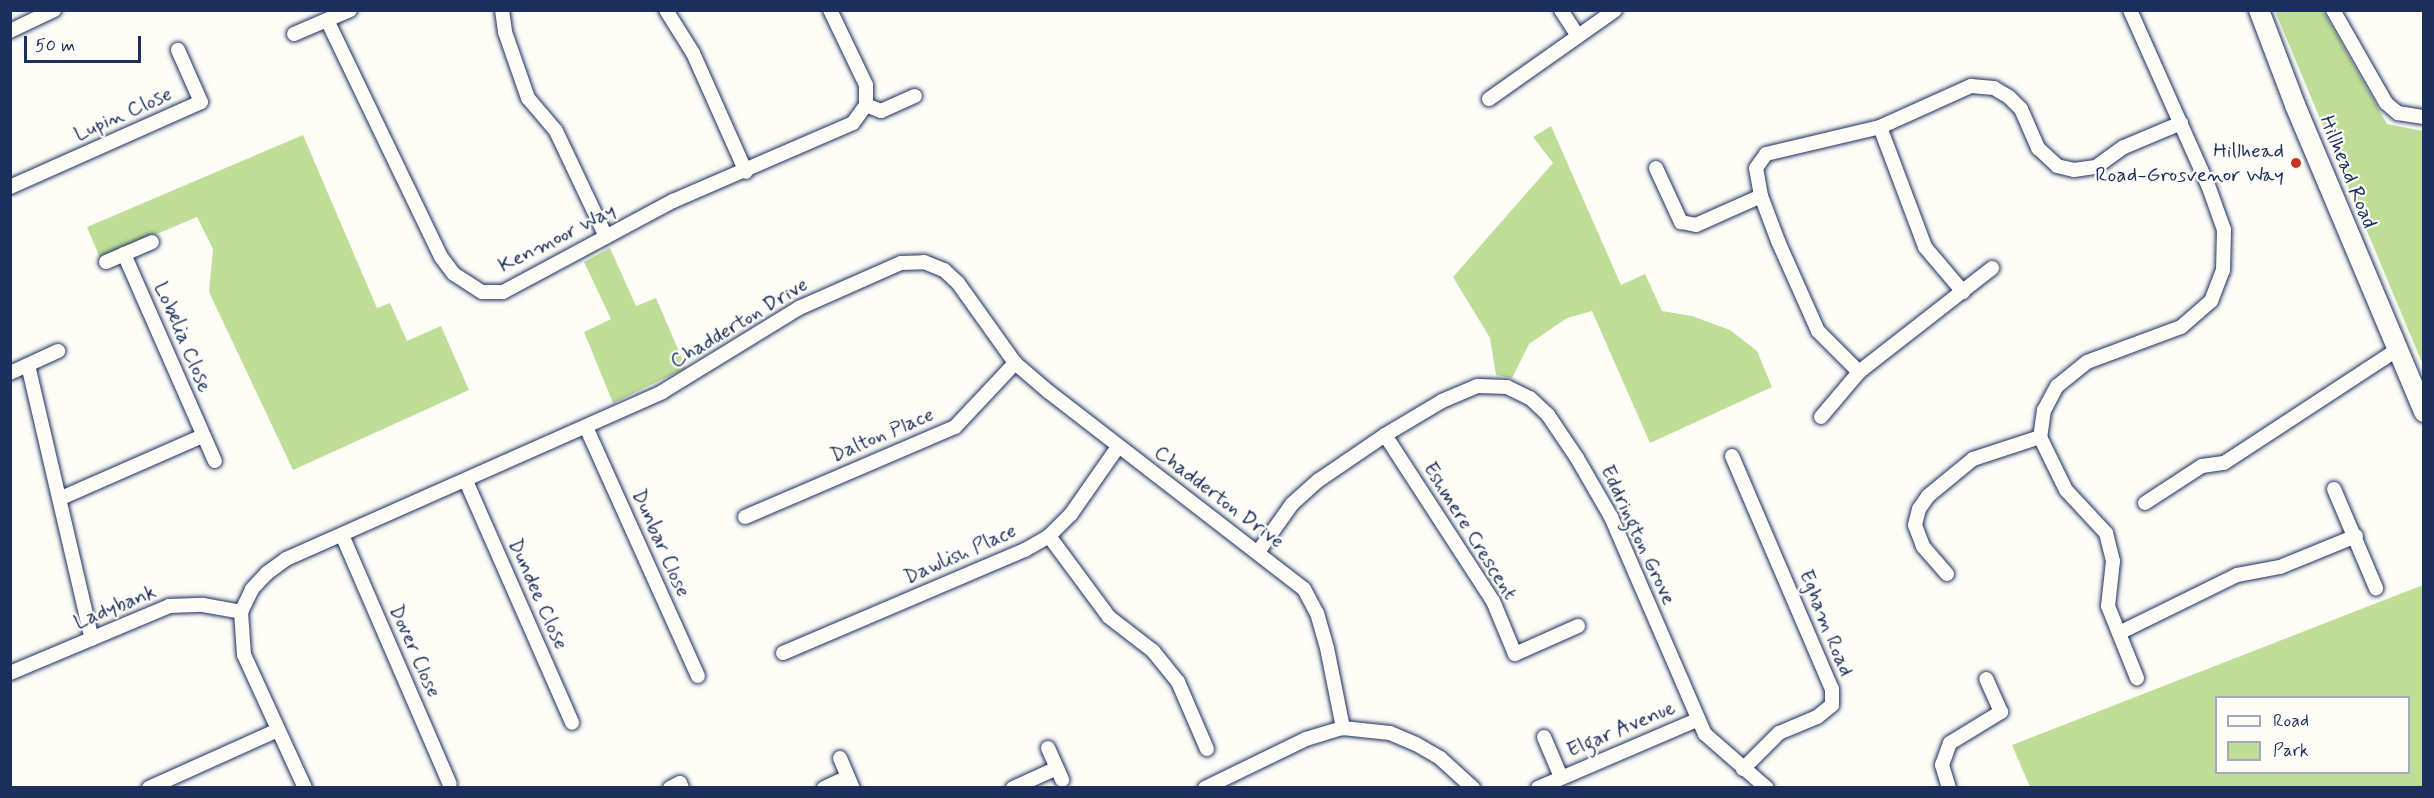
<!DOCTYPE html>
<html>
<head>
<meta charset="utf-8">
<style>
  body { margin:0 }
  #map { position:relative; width:2434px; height:798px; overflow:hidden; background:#fdfcf7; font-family:Mynerve,sans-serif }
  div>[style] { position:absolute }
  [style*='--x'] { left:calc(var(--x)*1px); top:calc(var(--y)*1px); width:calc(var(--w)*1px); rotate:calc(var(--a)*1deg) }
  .green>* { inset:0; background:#bede97 }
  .roads { filter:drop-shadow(0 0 2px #1b2f5e) drop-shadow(0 0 2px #1b2f5e) }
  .street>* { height:14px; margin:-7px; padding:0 7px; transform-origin:7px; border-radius:7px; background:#fdfcf7 }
  .secondary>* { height:20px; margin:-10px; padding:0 10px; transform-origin:10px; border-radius:10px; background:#fdfcf7 }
  .dots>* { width:16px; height:16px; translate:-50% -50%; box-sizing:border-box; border:3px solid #fdfcf7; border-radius:50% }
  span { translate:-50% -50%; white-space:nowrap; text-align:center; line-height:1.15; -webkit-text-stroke:4.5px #fdfcf7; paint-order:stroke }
  .street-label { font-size:21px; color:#1b2f5e }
  .poi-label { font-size:21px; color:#1b2f5e }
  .right { translate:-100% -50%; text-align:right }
  .frame { position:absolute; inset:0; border:12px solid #1b2f5e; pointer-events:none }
  .legend { position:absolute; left:2215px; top:696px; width:195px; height:78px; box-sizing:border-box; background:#fdfcf7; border:2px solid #a3aaba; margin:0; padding:8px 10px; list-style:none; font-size:18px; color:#1b2f5e }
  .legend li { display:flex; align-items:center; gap:12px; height:30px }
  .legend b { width:30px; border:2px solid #a3aaba }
  .scale { position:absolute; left:24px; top:36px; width:117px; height:27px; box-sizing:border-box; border:3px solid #1b2f5e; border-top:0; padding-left:8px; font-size:18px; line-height:21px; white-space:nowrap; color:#1b2f5e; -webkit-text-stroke:4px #fdfcf7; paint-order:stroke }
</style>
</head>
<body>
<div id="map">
  <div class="green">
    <i style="clip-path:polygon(2275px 11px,2323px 11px,2387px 124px,2423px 131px,2423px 365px)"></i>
    <i style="clip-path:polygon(1551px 126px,1621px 285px,1645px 274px,1662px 311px,1692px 316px,1730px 330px,1757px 351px,1772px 387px,1650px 443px,1592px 311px,1567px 318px,1529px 344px,1512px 378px,1496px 375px,1490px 338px,1453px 277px,1553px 163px,1533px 137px)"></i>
    <i style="clip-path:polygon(303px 135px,377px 308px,390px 303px,407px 341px,441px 326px,469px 390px,293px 470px,209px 292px,213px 249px,197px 217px,100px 258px,87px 227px)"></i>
    <i style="clip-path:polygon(610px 248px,636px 306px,656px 298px,686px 368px,613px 403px,584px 332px,611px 319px,584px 262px)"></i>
    <i style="clip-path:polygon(evenodd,2423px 585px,2423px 787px,2030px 787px,2012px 745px,2423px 585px,2216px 698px,2408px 698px,2408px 772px,2216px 772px,2216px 698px)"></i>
  </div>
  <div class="roads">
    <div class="street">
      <i style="--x:502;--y:10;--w:22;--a:82"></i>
      <i style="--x:505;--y:32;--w:70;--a:70.8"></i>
      <i style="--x:528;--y:98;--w:43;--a:49.7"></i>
      <i style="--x:556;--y:131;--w:117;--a:64.7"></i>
      <i style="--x:666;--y:10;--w:51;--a:57.9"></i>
      <i style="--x:693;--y:53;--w:130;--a:66"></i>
      <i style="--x:1561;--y:10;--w:31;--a:57"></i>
      <i style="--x:2130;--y:10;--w:192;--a:66"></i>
      <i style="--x:2208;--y:185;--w:48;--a:70.4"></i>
      <i style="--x:2224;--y:230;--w:40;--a:91.4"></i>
      <i style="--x:2223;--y:270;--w:33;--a:111"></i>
      <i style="--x:2211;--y:301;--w:40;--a:139"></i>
      <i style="--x:2181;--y:327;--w:100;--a:159.6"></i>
      <i style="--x:2087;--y:362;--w:38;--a:141"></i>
      <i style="--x:2057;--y:386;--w:27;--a:118"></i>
      <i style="--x:2044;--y:410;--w:27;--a:98"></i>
      <i style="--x:2040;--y:437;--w:59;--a:63.9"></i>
      <i style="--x:2066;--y:490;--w:59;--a:47.1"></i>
      <i style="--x:2106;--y:533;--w:29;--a:76"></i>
      <i style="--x:2113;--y:561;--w:45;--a:96.3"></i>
      <i style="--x:2108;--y:606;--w:78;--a:68.1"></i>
      <i style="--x:2333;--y:10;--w:107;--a:60.3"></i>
      <i style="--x:2386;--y:103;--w:16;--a:40"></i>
      <i style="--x:2398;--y:113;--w:26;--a:9"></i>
      <i style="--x:327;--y:20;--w:263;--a:64.3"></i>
      <i style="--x:441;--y:257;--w:21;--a:53"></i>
      <i style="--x:454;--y:274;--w:33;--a:33"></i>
      <i style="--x:482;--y:292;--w:21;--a:0"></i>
      <i style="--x:503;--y:292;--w:193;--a:-28.2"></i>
      <i style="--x:673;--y:201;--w:196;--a:-23.4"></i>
      <i style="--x:853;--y:123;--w:22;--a:-54"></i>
      <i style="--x:866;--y:105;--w:20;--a:-90"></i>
      <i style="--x:866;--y:85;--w:83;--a:-115.6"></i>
      <i style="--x:10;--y:31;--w:49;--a:-25.5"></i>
      <i style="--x:294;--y:34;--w:61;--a:-23.2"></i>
      <i style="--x:1489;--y:99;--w:154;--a:-35.2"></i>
      <i style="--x:866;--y:105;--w:16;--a:22"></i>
      <i style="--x:881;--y:111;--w:37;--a:-24"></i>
      <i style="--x:1880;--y:127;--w:128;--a:69.4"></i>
      <i style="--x:1925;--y:247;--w:59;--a:49.8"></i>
      <i style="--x:1656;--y:168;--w:60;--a:65.2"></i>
      <i style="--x:1681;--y:222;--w:15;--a:11"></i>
      <i style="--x:1696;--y:225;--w:71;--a:-24"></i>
      <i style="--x:10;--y:187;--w:209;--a:-24"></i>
      <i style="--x:201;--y:102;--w:57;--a:-113.9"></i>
      <i style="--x:124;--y:254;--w:226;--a:66.3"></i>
      <i style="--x:106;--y:262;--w:50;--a:-23.5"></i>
      <i style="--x:28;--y:365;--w:281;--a:76.9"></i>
      <i style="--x:1859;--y:372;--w:58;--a:-135"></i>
      <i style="--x:1818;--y:331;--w:98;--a:-114"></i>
      <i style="--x:1778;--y:241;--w:48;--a:-110.7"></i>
      <i style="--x:1761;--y:196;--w:28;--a:-100"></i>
      <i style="--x:1756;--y:168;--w:17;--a:-54"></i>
      <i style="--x:1766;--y:154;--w:117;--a:-13.3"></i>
      <i style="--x:1880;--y:127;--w:100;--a:-24.3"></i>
      <i style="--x:1971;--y:86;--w:23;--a:5"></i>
      <i style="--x:1994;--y:88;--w:17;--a:31"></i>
      <i style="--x:2009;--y:97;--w:17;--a:45"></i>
      <i style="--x:2021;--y:109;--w:43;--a:66.4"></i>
      <i style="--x:2038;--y:148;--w:26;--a:43"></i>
      <i style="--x:2057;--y:166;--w:17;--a:13"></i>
      <i style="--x:2074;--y:170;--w:22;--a:-8"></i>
      <i style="--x:2096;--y:167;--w:34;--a:-36"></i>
      <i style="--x:2124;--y:147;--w:62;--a:-22.8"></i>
      <i style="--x:10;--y:373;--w:53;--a:-24.6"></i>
      <i style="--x:1821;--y:417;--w:59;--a:-49.8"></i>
      <i style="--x:1859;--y:372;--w:169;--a:-38"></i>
      <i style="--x:586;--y:427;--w:273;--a:65.8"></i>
      <i style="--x:1385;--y:435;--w:198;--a:57"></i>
      <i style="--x:1493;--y:601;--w:57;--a:67.5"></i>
      <i style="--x:1515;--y:654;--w:69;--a:-24"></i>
      <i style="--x:1732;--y:456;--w:254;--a:66.8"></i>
      <i style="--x:1832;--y:689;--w:16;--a:90"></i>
      <i style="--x:1832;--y:705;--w:19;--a:141"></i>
      <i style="--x:1817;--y:717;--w:41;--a:157.2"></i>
      <i style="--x:1779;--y:733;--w:51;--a:135"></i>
      <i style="--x:466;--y:481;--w:264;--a:66.3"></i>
      <i style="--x:2334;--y:489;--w:108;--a:67"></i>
      <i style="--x:61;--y:498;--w:154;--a:-23.7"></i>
      <i style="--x:2145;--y:503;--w:68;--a:-33"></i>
      <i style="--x:2202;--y:466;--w:22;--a:-8"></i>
      <i style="--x:2224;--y:463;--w:207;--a:-33.2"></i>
      <i style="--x:745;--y:517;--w:228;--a:-23.2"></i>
      <i style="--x:955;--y:427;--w:88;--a:-46.8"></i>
      <i style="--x:342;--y:535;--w:271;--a:66.6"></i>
      <i style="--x:1049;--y:536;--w:101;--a:53.5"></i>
      <i style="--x:1109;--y:617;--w:56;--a:37.7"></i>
      <i style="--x:1153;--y:651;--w:40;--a:51"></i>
      <i style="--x:1178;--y:682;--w:73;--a:66.6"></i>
      <i style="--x:1258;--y:552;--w:59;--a:-54.7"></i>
      <i style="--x:1292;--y:504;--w:36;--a:-42"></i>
      <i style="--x:1319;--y:480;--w:80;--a:-34.3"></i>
      <i style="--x:1385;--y:435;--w:66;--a:-30.8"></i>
      <i style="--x:1442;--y:401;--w:39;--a:-23"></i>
      <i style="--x:1478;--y:386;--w:29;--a:2"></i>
      <i style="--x:1507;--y:387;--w:25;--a:26"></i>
      <i style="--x:1530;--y:398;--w:25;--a:43"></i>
      <i style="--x:1548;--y:415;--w:52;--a:56"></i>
      <i style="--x:1577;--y:458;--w:68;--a:60"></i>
      <i style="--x:1611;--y:517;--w:236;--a:66.6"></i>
      <i style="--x:1705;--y:734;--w:82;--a:41.1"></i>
      <i style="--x:1947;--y:574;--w:37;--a:-131"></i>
      <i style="--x:1923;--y:546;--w:22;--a:-111"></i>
      <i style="--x:1915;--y:525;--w:16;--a:-76"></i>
      <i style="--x:1919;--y:509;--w:16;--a:-55"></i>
      <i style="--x:1928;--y:496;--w:58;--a:-39.4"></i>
      <i style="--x:1973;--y:459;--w:71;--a:-18.2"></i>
      <i style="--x:2119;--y:633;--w:131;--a:-26.2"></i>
      <i style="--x:2237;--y:575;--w:44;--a:-10.5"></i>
      <i style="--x:2280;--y:567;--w:82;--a:-22.2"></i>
      <i style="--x:783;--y:653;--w:263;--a:-23.1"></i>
      <i style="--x:1025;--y:550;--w:28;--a:-30"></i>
      <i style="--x:1049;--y:536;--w:31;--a:-45"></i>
      <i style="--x:1071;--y:514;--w:82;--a:-55"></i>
      <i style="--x:10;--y:673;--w:173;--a:-22.8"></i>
      <i style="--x:169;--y:606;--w:34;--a:-2"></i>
      <i style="--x:203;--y:605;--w:39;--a:10"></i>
      <i style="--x:1544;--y:737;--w:43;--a:67"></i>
      <i style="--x:1048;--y:748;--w:35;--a:66"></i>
      <i style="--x:840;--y:758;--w:33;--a:67"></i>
      <i style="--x:149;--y:788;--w:141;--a:-24.2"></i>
      <i style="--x:305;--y:788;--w:146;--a:-114.6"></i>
      <i style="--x:244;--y:655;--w:43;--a:-94"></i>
      <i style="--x:241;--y:612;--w:25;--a:-64"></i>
      <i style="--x:252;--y:589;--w:22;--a:-47"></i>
      <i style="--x:267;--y:573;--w:24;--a:-36"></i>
      <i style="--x:286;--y:559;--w:411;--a:-23.9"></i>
      <i style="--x:662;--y:392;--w:161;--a:-31.5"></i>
      <i style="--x:799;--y:308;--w:111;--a:-23.8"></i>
      <i style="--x:901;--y:263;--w:23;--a:-2"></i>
      <i style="--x:924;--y:262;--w:22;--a:22"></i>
      <i style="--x:944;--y:270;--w:19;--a:43"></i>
      <i style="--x:958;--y:283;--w:98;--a:54.5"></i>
      <i style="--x:1015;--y:363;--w:45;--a:40.5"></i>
      <i style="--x:1049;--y:392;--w:322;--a:37.7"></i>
      <i style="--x:1304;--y:589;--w:27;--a:62"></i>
      <i style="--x:1317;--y:613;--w:36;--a:74"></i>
      <i style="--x:1327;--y:648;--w:82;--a:78.7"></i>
      <i style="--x:670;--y:788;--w:11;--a:-27"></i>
      <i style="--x:680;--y:783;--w:5;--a:68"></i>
      <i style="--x:824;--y:788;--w:26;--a:-25"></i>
      <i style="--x:1013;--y:788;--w:48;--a:-24.4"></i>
      <i style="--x:1205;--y:788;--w:112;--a:-25.9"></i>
      <i style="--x:1306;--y:739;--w:39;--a:-17"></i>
      <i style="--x:1343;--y:728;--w:47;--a:6.1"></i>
      <i style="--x:1390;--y:733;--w:28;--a:23"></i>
      <i style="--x:1416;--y:744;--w:28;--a:30"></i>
      <i style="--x:1440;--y:758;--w:45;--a:42.3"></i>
      <i style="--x:1538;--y:788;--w:173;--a:-23.2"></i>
      <i style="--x:1949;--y:788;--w:24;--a:-107"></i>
      <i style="--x:1942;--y:765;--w:23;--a:-70"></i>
      <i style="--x:1950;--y:743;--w:60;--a:-31.3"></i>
      <i style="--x:2001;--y:712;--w:36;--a:-114"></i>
    </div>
    <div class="secondary">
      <i style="--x:2259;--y:10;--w:102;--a:69.2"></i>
      <i style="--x:2295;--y:105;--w:333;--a:67.2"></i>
    </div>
  </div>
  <div class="dots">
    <i style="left:2296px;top:163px;background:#c8321e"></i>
  </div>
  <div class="street-label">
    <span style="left:123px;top:114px;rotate:-24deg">Lupin Close</span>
    <span style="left:2348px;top:172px;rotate:68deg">Hillhead Road</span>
    <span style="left:557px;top:238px;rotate:-27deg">Kenmoor Way</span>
    <span style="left:739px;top:323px;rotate:-31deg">Chadderton Drive</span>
    <span style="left:183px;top:337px;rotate:67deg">Lobelia Close</span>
    <span style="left:882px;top:435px;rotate:-23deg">Dalton Place</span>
    <span style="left:1219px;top:497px;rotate:37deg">Chadderton Drive</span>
    <span style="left:1470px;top:531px;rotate:58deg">Eshmere Crescent</span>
    <span style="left:1638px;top:535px;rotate:65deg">Eddrington Grove</span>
    <span style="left:661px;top:543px;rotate:66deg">Dunbar Close</span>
    <span style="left:960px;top:554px;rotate:-24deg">Dawlish Place</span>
    <span style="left:538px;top:594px;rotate:66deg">Dundee Close</span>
    <span style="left:115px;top:607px;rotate:-22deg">Ladybank</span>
    <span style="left:1826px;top:623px;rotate:68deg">Egham Road</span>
    <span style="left:415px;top:651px;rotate:66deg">Dover Close</span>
    <span style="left:1621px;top:729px;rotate:-23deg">Elgar Avenue</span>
  </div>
  <div class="poi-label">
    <span class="right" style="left:2284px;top:163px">Hillhead<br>Road-Grosvenor Way</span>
  </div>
  <div class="frame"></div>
  <ul class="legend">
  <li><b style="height:8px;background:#fdfcf7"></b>Road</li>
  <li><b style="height:16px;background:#bede97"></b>Park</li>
  </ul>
  <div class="scale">50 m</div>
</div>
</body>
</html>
